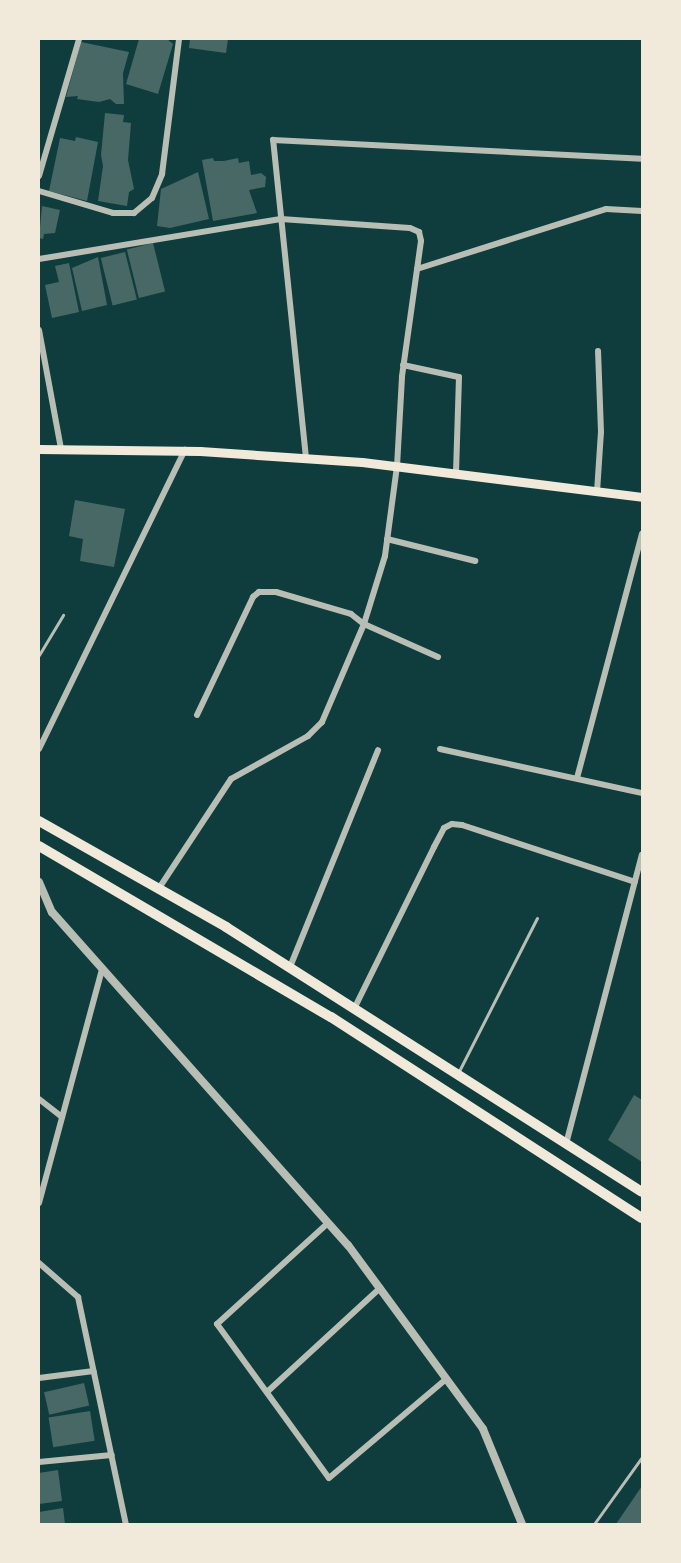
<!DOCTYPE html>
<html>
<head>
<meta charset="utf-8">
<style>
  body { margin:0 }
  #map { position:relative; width:681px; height:1563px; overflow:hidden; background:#0f3d3e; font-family:"Roboto Condensed",sans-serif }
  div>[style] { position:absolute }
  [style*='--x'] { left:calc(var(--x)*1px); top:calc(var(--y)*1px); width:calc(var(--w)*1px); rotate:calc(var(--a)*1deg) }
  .building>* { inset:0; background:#486865; transform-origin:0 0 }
  .service>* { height:3px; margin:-1.5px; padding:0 1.5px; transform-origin:1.5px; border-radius:1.5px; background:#b8beb3 }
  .minor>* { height:6px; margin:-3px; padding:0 3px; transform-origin:3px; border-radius:3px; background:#b8beb3 }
  .tertiary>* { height:8px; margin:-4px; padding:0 4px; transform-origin:4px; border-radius:4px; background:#b8beb3 }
  .secondary>* { height:9px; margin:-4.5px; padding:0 4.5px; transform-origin:4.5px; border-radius:4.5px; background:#f1e9da }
  .primary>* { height:10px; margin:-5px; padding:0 5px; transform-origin:5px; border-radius:5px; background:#f1e9da }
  span { translate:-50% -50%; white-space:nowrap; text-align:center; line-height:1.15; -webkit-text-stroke:4.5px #f1e9da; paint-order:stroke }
  .frame { position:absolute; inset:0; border:40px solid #f1e9da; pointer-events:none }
</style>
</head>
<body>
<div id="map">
  <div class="building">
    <i style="clip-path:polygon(139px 39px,167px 39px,173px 44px,158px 94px,126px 84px)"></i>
    <i style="clip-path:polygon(190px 39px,228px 39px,226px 53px,189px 48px)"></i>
    <i style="clip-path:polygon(81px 42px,129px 52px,123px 73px,124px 104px,116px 104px,110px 99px,99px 102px,77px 99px,78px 96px,66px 97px)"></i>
    <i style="clip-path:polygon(105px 113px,124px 115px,123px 122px,131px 123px,128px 160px,134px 189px,129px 192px,127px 206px,98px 201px,103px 166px,101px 155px)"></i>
    <i style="clip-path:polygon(76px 137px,98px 142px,87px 201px,49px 191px,60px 138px,75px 141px)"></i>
    <i style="clip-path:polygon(213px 158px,214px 161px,224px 161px,238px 158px,239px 163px,249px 161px,251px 175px,261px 173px,266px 177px,265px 187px,249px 190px,257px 213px,213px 221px,202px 160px)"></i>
    <i style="clip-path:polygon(198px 172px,209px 219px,170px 228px,157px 226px,161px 189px)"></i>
    <i style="clip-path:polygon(42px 206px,60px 210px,55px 233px,44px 234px,43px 239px,39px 238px)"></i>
    <i style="left:153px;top:243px;width:50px;height:27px;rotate:76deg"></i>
    <i style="left:125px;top:252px;width:49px;height:25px;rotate:76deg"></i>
    <i style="clip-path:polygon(98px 257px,107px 305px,82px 311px,72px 268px)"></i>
    <i style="clip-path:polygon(69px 263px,79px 312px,52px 318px,45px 285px,59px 282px,55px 266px)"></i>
    <i style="clip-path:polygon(75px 500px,125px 509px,114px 567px,80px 561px,83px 539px,69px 536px)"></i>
    <i style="clip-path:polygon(634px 1095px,642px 1100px,642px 1162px,608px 1140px)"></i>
    <i style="left:84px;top:1383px;width:23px;height:41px;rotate:77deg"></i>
    <i style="left:90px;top:1411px;width:30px;height:42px;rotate:81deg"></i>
    <i style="clip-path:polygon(58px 1470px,62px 1501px,39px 1504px,39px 1473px)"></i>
    <i style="clip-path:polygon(642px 1486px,642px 1524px,616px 1524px)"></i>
    <i style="clip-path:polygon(63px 1508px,65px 1524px,39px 1524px,39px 1512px)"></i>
  </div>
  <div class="service">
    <i style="--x:39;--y:655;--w:47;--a:-59"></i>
    <i style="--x:458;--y:1073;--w:174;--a:-63"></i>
    <i style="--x:594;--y:1524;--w:82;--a:-54.4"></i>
  </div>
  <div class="minor">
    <i style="--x:39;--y:176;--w:143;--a:-73.7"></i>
    <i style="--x:39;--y:191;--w:77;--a:16.6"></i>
    <i style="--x:113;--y:213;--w:21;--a:0"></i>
    <i style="--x:134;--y:213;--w:23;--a:-40"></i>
    <i style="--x:152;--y:198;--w:26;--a:-67"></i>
    <i style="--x:162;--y:174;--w:136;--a:-82.8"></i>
    <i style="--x:39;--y:259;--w:245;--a:-9.4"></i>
    <i style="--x:281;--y:219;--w:129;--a:4"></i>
    <i style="--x:410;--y:228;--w:10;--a:24"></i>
    <i style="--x:419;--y:232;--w:9;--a:77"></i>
    <i style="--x:421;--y:241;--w:137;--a:98"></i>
    <i style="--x:402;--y:377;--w:89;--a:93.2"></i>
    <i style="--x:397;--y:466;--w:91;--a:97.6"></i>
    <i style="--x:385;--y:556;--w:71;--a:107.2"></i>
    <i style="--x:364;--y:624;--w:107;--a:113.2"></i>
    <i style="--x:322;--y:722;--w:20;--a:135"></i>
    <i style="--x:308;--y:736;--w:88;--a:150.8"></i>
    <i style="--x:231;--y:779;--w:131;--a:123.4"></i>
    <i style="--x:417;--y:269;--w:198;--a:-17.6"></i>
    <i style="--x:606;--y:209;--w:36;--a:3"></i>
    <i style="--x:39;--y:330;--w:121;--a:79.5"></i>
    <i style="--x:403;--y:365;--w:57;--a:12.1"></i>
    <i style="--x:459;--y:377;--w:97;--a:91.8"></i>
    <i style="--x:306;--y:458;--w:320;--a:-95.9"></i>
    <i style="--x:273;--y:140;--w:369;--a:2.9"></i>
    <i style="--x:597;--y:492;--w:60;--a:-86.2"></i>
    <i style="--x:601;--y:432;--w:81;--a:-92.1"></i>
    <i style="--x:387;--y:539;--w:91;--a:14"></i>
    <i style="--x:197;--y:715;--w:131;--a:-64.6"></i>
    <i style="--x:253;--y:597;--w:8;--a:-40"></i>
    <i style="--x:259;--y:592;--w:17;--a:0"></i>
    <i style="--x:276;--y:592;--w:78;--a:16.3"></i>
    <i style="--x:351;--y:614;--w:16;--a:38"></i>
    <i style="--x:364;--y:624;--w:81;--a:24"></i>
    <i style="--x:39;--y:749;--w:333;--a:-64"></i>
    <i style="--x:440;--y:749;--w:207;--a:12.3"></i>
    <i style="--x:577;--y:778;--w:253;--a:-75.1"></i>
    <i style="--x:290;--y:967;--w:234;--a:-67.9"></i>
    <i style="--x:354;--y:1009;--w:181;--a:-63.7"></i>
    <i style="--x:434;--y:847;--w:21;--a:-62"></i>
    <i style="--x:444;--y:828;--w:9;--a:-27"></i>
    <i style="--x:452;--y:824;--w:10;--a:6"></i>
    <i style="--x:462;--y:825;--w:182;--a:18.2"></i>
    <i style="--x:39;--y:1099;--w:29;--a:38"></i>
    <i style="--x:566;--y:1144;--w:299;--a:-75.3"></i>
    <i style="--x:39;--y:1203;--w:242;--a:-74.9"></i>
    <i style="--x:328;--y:1223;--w:150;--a:137.7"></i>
    <i style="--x:217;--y:1324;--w:190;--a:54"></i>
    <i style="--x:329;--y:1478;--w:153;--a:-40.2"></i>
    <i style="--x:39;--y:1263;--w:52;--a:41.1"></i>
    <i style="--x:78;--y:1297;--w:232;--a:78.1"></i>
    <i style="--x:39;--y:1378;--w:55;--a:-7.3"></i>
    <i style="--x:267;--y:1392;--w:154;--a:-42.6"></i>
    <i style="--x:39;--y:1462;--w:73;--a:-5.5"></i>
  </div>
  <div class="tertiary">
    <i style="--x:39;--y:882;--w:33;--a:67"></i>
    <i style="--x:52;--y:912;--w:446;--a:48.4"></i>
    <i style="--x:348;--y:1245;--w:228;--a:53.7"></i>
    <i style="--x:483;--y:1429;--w:103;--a:67.7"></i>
  </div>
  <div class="secondary">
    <i style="--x:39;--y:449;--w:161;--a:0.7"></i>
    <i style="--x:200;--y:451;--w:162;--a:3.9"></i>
    <i style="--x:362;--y:462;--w:282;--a:7.1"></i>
  </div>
  <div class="primary">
    <i style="--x:39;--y:821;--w:215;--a:29.5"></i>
    <i style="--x:226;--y:927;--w:493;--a:32.5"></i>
    <i style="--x:39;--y:846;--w:338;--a:30.4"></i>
    <i style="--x:331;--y:1017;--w:370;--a:32.9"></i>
  </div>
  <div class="frame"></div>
</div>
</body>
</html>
